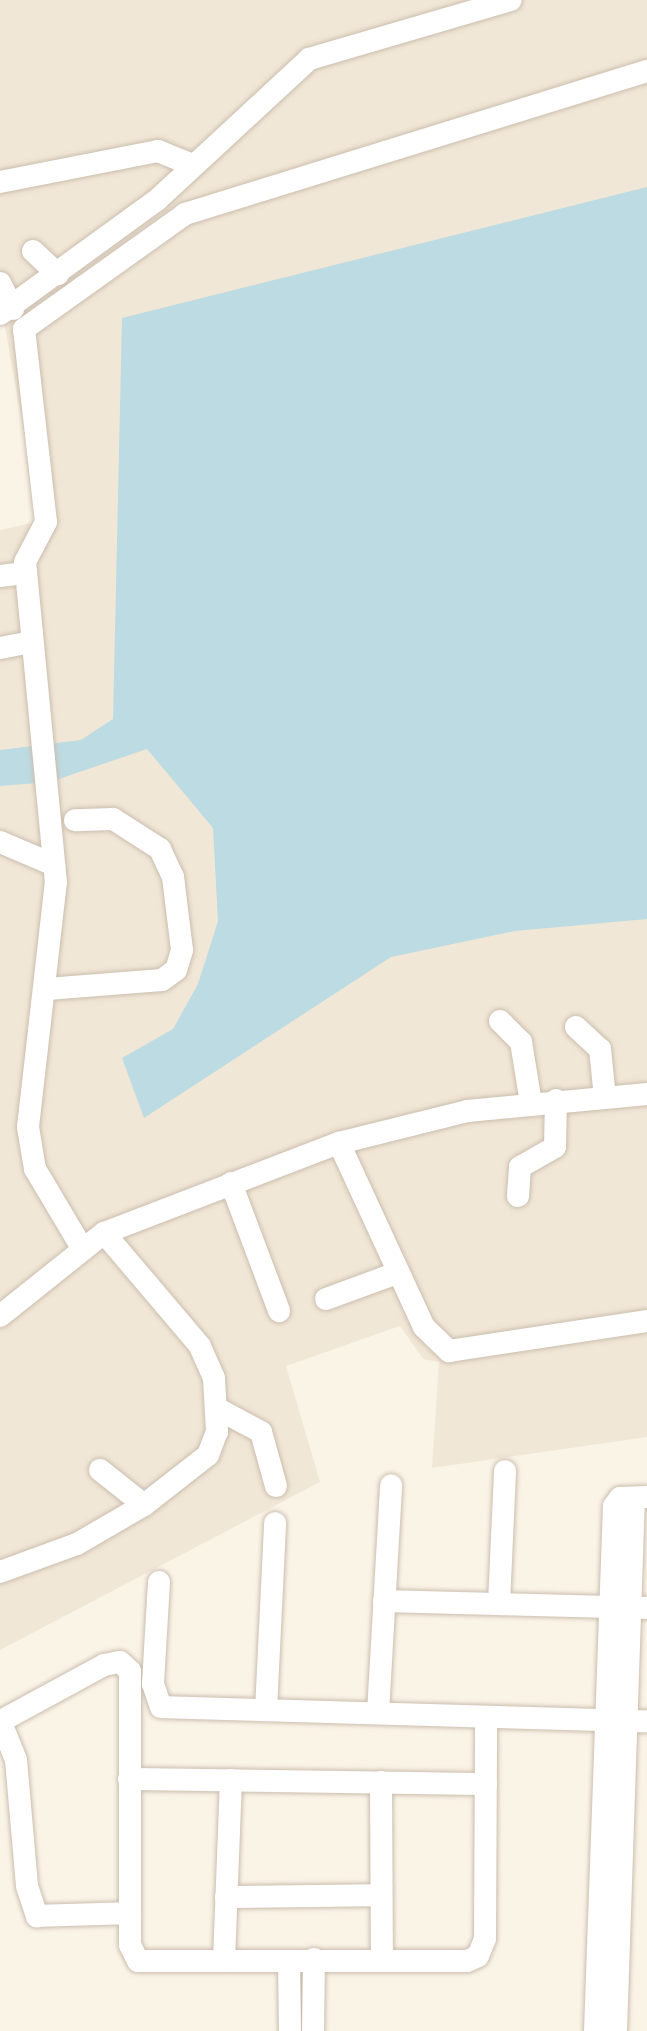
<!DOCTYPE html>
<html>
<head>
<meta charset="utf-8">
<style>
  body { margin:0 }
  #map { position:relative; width:647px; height:2031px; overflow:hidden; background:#faf4e7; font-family:"Sofia Sans Condensed",sans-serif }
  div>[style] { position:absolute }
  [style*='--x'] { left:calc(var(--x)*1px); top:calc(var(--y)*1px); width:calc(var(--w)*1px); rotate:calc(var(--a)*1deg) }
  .residential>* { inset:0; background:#f1e7d6 }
  .water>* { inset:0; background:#bddbe2 }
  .roads { filter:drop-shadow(0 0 2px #cbbdae) drop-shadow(0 0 2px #cbbdae) }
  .minor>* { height:22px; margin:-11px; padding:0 11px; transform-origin:11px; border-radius:11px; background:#fff }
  span { translate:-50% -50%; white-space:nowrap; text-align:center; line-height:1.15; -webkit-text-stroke:6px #fdf8ed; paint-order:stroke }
</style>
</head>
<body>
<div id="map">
  <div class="residential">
    <i style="clip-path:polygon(0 0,647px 0,647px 1437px,432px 1468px,439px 1362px,423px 1359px,400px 1326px,286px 1366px,320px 1482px,0 1650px,0 530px,40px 521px,0 300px)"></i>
  </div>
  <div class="water">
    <i style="clip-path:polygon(647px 187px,647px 919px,515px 931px,391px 957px,144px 1118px,122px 1058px,173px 1029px,198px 984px,218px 921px,213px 828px,147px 749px,50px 782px,0 786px,0 750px,81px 740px,113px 719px,122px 318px)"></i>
  </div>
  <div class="roads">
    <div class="minor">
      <i style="--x:0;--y:182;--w:161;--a:-11.1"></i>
      <i style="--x:158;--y:151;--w:38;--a:22"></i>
      <i style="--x:33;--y:251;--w:34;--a:43"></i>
      <i style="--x:0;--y:283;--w:29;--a:63"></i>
      <i style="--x:0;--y:314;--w:195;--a:-36"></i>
      <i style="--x:158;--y:199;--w:206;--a:-42.8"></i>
      <i style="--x:309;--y:59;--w:210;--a:-16.3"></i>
      <i style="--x:0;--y:576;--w:26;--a:-7"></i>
      <i style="--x:0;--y:648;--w:33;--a:-11"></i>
      <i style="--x:0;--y:842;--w:59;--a:23.1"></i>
      <i style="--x:47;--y:989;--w:115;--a:-4.5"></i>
      <i style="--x:162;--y:980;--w:17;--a:-36"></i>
      <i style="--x:176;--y:970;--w:21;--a:-73"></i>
      <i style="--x:182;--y:950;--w:74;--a:-97"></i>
      <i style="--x:173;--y:877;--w:31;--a:-115"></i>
      <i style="--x:160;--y:849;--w:56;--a:-147.4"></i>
      <i style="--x:113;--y:819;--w:38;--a:178"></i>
      <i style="--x:500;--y:1021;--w:30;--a:45"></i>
      <i style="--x:521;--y:1042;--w:62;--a:80.7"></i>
      <i style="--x:576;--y:1027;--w:33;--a:43"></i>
      <i style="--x:600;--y:1049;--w:49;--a:84.2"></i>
      <i style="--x:339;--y:1143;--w:203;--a:65.2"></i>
      <i style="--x:424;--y:1327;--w:35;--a:44"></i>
      <i style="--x:449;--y:1351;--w:200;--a:-8.6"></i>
      <i style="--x:231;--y:1183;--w:137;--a:69.4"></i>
      <i style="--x:518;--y:1196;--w:29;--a:-86"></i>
      <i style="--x:520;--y:1167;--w:40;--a:-29.7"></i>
      <i style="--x:555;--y:1147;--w:47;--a:-88.8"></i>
      <i style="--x:82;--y:1248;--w:92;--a:-120.7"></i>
      <i style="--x:35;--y:1169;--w:43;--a:-99.5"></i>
      <i style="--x:28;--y:1127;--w:246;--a:-83.5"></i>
      <i style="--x:56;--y:883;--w:322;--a:-95.5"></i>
      <i style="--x:25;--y:562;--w:45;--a:-62.3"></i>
      <i style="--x:46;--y:522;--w:194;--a:-96.5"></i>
      <i style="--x:24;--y:329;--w:198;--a:-35.5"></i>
      <i style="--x:185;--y:214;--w:484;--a:-17.2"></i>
      <i style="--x:326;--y:1299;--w:76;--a:-20.1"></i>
      <i style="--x:0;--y:1316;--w:133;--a:-38.6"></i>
      <i style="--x:104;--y:1233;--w:252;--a:-21"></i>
      <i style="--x:339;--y:1143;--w:132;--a:-14"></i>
      <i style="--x:467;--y:1111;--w:181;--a:-5.4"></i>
      <i style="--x:218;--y:1409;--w:49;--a:28.1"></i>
      <i style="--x:261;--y:1432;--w:56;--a:74.5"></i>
      <i style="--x:100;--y:1470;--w:56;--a:38.5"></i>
      <i style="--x:0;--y:1572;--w:82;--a:-20"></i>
      <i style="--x:77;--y:1544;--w:78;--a:-30.2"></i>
      <i style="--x:144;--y:1505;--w:81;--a:-38"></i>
      <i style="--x:208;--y:1455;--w:25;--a:-69"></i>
      <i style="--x:217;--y:1432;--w:54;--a:-93.2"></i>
      <i style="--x:214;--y:1378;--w:35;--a:-114"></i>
      <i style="--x:200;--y:1346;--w:148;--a:-130.3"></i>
      <i style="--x:159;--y:1582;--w:102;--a:93.4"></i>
      <i style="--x:153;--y:1684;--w:24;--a:71"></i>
      <i style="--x:161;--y:1707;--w:486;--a:1.7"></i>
      <i style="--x:384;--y:1601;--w:263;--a:1.5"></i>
      <i style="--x:499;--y:1604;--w:133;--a:-87.4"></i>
      <i style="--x:266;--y:1710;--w:187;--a:-87.2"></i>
      <i style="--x:378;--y:1713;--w:228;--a:-86.7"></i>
      <i style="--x:0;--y:1720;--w:43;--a:68.2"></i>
      <i style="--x:16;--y:1760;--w:126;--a:85"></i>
      <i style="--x:27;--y:1886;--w:32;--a:72"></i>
      <i style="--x:37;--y:1916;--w:93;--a:-1.8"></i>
      <i style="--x:1;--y:1721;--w:117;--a:-28.5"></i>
      <i style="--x:104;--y:1665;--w:16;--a:-11"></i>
      <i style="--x:120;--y:1662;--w:13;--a:42"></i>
      <i style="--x:130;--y:1671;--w:274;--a:90"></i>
      <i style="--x:130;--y:1945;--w:18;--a:63"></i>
      <i style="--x:138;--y:1961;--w:329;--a:0"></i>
      <i style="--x:467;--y:1961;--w:12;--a:-24"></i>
      <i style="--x:478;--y:1956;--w:18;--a:-68"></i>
      <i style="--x:485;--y:1939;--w:222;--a:-89.7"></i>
      <i style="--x:129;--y:1779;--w:357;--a:0.8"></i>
      <i style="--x:381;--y:1782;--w:178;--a:89.7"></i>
      <i style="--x:226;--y:1897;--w:155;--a:-0.7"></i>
      <i style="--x:224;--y:1961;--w:181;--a:-87.8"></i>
      <i style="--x:289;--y:1961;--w:70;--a:89.2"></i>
      <i style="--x:313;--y:2031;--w:72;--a:-89.2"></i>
      <i style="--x:595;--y:2031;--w:525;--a:-87.93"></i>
      <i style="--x:614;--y:1506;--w:10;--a:-53"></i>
      <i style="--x:620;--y:1498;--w:27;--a:-2"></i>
      <i style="--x:616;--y:2031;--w:533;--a:-88.07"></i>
    </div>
  </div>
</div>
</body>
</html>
